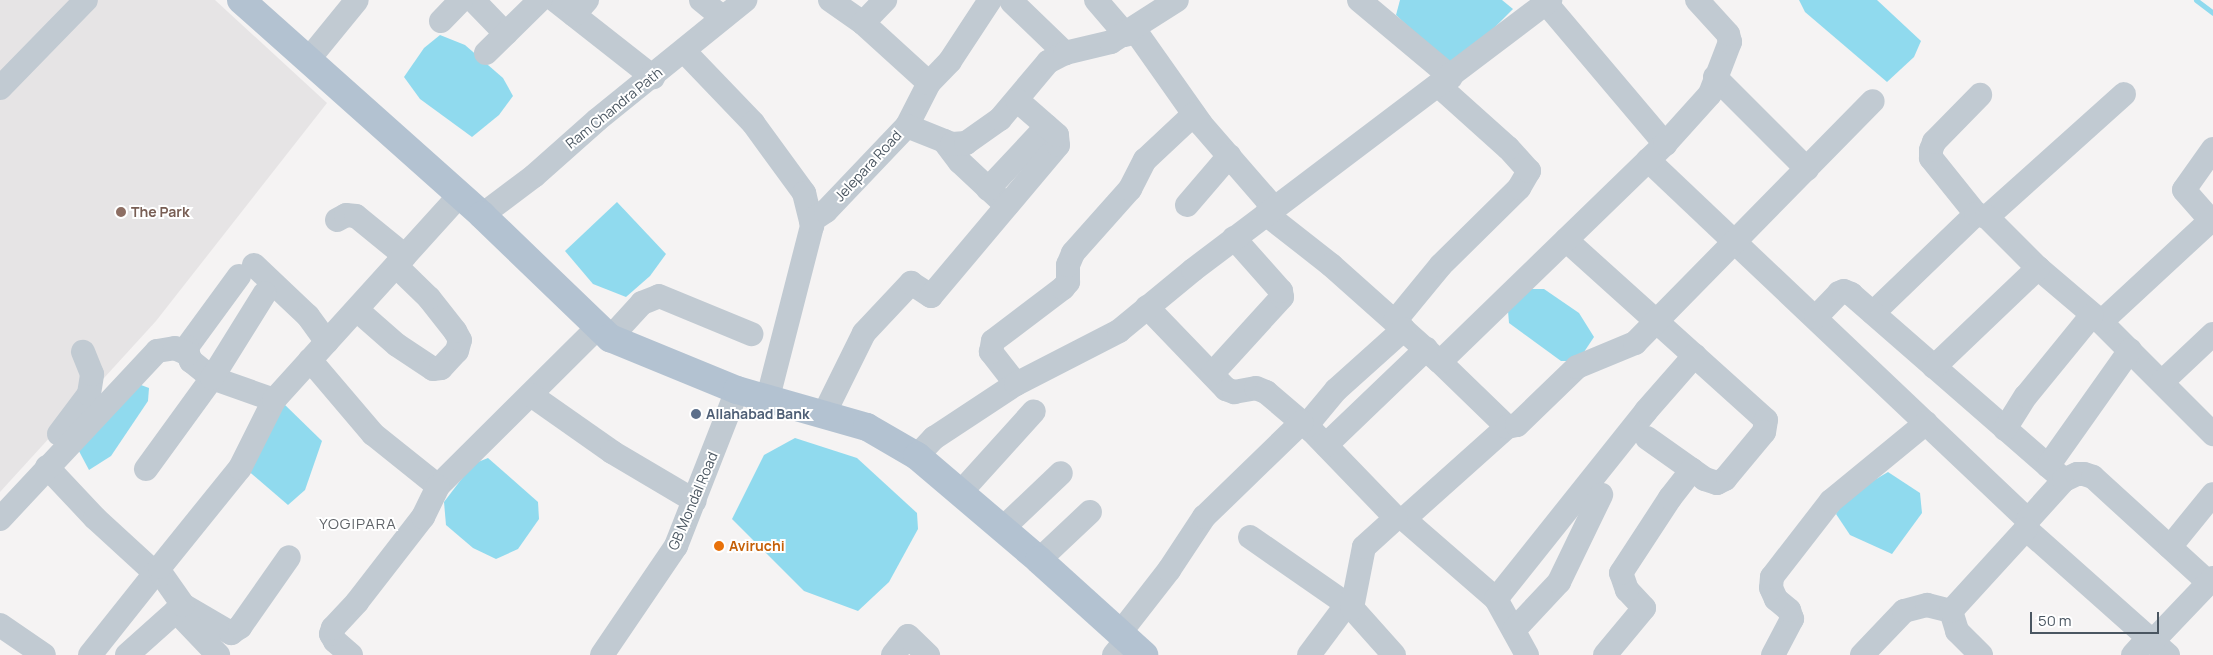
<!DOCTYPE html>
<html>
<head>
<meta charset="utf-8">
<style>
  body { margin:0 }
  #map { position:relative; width:2213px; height:655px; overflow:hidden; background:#f5f3f3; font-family:Manrope,sans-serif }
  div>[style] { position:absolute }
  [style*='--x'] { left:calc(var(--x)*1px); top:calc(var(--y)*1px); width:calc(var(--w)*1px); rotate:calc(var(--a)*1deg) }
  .education>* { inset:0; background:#e6e4e5 }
  .water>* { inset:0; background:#90daee }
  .stream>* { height:5px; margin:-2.5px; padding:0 2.5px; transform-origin:2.5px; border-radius:2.5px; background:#90daee }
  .minor>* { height:24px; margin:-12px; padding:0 12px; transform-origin:12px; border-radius:12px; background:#c1cad2 }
  .major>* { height:28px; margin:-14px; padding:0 14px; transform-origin:14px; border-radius:14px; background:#b3c2d1 }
  .dots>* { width:14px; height:14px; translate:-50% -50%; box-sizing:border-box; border:2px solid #fff; border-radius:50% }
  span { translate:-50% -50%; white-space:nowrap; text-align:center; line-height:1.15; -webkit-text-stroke:4px #fff; paint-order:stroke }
  .street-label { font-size:14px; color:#4a5661 }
  .education-label { font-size:14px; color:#785e54; font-weight:700 }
  .left { translate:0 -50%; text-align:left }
  .service-label { font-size:14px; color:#4e5e75; font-weight:700 }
  .food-label { font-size:14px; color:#c56008; font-weight:700 }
  .neighbourhood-label { font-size:15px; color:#5f6368; letter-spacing:1px }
  .scale { position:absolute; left:2030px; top:612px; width:129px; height:22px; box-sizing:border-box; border:2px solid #4a5661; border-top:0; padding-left:6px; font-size:15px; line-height:18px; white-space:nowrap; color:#4a5661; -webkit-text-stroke:4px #fff; paint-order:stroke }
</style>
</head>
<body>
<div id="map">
  <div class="education">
    <i style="clip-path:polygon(0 0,215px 0,327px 103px,156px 321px,0 492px)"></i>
  </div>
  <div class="water">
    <i style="clip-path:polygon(1400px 0,1502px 0,1513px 9px,1467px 55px,1448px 64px,1396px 15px)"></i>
    <i style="clip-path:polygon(1799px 0,1877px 0,1921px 41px,1914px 57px,1887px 82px,1805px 12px)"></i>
    <i style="clip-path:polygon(440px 35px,465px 45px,503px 78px,513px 96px,499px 115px,472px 137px,420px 99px,404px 77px,424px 48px)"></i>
    <i style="clip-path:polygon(617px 202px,666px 254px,650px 276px,626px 297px,593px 284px,565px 251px)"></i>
    <i style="clip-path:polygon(1527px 289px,1544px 289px,1579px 313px,1594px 337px,1578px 361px,1561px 361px,1509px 323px,1508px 311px)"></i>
    <i style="clip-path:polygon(125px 379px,149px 388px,148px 401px,111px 456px,89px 470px,72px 438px)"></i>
    <i style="clip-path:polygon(282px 402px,322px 441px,305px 490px,288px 505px,246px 469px)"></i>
    <i style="clip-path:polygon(795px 438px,857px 458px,917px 513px,918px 529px,889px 582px,858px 611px,804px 591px,732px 519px,764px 455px)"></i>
    <i style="clip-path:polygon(488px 458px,538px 502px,539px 519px,518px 549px,496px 559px,473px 548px,446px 525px,444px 502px,473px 464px)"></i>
    <i style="clip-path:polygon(1888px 472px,1920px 493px,1922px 513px,1892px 554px,1850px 535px,1836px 514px,1846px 497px)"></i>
  </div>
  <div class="stream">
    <i style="--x:2196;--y:0;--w:21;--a:37"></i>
  </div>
  <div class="minor">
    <i style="--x:473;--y:0;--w:47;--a:45.9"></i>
    <i style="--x:555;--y:0;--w:125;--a:38.2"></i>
    <i style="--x:701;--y:0;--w:28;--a:39"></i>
    <i style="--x:830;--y:0;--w:40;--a:34.9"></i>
    <i style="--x:863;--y:23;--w:89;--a:42.3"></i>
    <i style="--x:1096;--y:0;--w:46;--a:49.4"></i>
    <i style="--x:1359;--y:0;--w:120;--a:39.9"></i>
    <i style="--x:1012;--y:2;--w:74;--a:43.9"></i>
    <i style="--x:1546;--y:3;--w:185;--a:49.8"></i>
    <i style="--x:574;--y:15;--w:20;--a:-49"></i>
    <i style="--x:441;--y:21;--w:29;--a:-46"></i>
    <i style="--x:863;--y:23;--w:32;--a:-46"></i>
    <i style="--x:1134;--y:29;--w:116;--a:54.8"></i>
    <i style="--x:1201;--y:124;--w:111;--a:49"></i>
    <i style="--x:684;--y:51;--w:100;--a:46.2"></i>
    <i style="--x:753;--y:123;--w:87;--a:53.9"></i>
    <i style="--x:804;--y:193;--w:34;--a:76"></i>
    <i style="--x:812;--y:226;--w:177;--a:104.4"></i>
    <i style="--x:486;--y:53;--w:76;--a:-44.5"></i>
    <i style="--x:308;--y:60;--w:77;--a:-50.8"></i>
    <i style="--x:1715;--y:77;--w:130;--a:45"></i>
    <i style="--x:0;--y:88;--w:123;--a:-45.7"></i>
    <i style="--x:907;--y:126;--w:48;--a:-62.9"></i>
    <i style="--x:929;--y:83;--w:30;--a:-46"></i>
    <i style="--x:950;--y:61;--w:73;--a:-56.7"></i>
    <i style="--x:944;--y:141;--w:26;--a:53"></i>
    <i style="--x:960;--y:162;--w:64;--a:43.1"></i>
    <i style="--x:2213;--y:149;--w:50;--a:125.3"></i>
    <i style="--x:2184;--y:190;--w:44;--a:48.7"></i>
    <i style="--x:1648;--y:160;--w:523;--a:43.45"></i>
    <i style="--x:2028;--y:520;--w:9;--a:103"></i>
    <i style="--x:2026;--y:529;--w:190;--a:41.6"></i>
    <i style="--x:988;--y:189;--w:86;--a:-46.9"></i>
    <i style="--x:1187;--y:205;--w:65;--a:-49.4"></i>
    <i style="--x:1266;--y:214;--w:83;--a:38.1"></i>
    <i style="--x:1331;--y:265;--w:146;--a:41.7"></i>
    <i style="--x:1440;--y:362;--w:93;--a:44.1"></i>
    <i style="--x:1976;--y:214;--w:72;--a:-128.8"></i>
    <i style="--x:1931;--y:158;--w:8;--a:-90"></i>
    <i style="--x:1931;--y:150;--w:9;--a:-69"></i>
    <i style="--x:1934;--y:142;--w:66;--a:-45.6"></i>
    <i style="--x:482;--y:215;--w:65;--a:-36.9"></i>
    <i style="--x:534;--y:176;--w:84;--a:-41.6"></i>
    <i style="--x:597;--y:120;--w:191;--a:-39"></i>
    <i style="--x:1987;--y:217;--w:184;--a:-41.9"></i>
    <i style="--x:337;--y:220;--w:10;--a:-29"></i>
    <i style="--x:346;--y:215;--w:10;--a:6"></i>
    <i style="--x:356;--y:216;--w:63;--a:39.2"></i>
    <i style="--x:811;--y:221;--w:18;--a:-34"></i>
    <i style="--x:826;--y:211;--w:117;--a:-46.4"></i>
    <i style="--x:907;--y:126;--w:48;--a:21.8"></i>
    <i style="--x:952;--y:144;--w:14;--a:-4"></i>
    <i style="--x:966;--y:143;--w:42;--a:-35.2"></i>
    <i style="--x:1000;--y:119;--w:75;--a:-49.9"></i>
    <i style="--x:1048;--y:62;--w:19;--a:-28"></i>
    <i style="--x:1065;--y:53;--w:47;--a:-13.4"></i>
    <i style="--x:1111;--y:42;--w:78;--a:-32.5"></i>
    <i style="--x:1566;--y:240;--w:269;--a:42"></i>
    <i style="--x:1766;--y:420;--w:12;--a:99"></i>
    <i style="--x:1764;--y:432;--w:61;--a:129.7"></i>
    <i style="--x:1725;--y:479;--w:9;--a:153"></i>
    <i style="--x:1717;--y:483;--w:13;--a:-162"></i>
    <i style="--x:1705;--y:479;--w:71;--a:-144.7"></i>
    <i style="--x:254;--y:265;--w:74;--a:43.4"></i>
    <i style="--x:308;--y:316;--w:32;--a:54"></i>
    <i style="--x:239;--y:276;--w:88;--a:126.2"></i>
    <i style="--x:187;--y:347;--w:7;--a:82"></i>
    <i style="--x:188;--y:354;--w:8;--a:67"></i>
    <i style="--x:191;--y:361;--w:27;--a:39"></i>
    <i style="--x:212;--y:378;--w:66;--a:19.5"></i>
    <i style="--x:1147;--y:307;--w:114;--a:46.1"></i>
    <i style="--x:1226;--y:389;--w:9;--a:21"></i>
    <i style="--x:1234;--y:392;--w:22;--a:-10"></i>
    <i style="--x:1256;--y:388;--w:11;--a:22"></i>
    <i style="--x:1266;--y:392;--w:60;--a:40.3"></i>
    <i style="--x:1312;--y:431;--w:121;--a:46"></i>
    <i style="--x:1396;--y:518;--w:8;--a:7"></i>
    <i style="--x:1404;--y:519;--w:122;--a:41"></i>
    <i style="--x:1496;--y:599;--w:64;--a:61"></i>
    <i style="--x:357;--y:310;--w:53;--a:41.2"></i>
    <i style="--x:397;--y:345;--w:43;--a:33.7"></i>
    <i style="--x:433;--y:369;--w:8;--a:-7"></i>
    <i style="--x:441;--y:368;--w:23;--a:-47"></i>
    <i style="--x:457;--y:351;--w:11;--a:-75"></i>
    <i style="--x:460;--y:340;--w:10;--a:-119"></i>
    <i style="--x:455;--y:331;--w:42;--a:-128.2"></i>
    <i style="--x:429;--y:298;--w:46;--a:-135.9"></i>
    <i style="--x:1873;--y:313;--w:143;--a:-43.9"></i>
    <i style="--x:1976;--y:214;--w:11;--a:15"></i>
    <i style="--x:1987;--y:217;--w:72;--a:45"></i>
    <i style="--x:2038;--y:268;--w:79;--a:40.4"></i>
    <i style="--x:2098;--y:319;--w:163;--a:45"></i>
    <i style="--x:1816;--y:317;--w:33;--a:-46"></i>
    <i style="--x:1839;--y:293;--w:5;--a:-22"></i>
    <i style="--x:1844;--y:291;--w:8;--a:23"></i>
    <i style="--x:1851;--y:294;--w:283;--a:41.1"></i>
    <i style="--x:1395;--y:321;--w:72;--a:-50.6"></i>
    <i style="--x:1441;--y:265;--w:110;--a:-44.6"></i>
    <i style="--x:1519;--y:188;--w:20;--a:-60"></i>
    <i style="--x:1529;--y:171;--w:31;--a:-132"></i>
    <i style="--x:1508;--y:148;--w:93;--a:-138.1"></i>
    <i style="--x:2101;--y:322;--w:150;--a:-42.8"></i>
    <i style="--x:610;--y:338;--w:47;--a:-47.6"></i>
    <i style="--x:642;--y:303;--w:18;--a:-22"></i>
    <i style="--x:659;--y:296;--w:100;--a:22.4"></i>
    <i style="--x:310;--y:360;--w:97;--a:49.6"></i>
    <i style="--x:373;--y:434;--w:83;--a:38.7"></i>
    <i style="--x:438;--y:486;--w:226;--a:-44.8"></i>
    <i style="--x:1440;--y:362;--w:313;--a:-44.1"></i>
    <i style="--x:1665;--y:144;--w:67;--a:-48"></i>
    <i style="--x:1710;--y:94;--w:56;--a:-69"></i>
    <i style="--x:1730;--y:42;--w:8;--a:-104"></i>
    <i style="--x:1728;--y:34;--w:46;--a:-132.4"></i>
    <i style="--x:1934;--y:367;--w:144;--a:-43.6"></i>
    <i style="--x:1212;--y:374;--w:104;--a:-47.7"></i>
    <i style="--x:1282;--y:297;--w:6;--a:-99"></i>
    <i style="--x:1281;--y:291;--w:71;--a:-131.6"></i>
    <i style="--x:2162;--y:382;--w:70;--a:-43.3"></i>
    <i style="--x:1016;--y:384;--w:41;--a:-128"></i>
    <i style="--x:991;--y:352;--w:11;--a:-80"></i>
    <i style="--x:993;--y:341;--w:88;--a:-37.1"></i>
    <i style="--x:1063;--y:288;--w:8;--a:-50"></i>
    <i style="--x:1068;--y:282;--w:17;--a:-90"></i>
    <i style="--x:1068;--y:265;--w:13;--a:-67"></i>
    <i style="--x:1073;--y:253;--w:86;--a:-48.3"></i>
    <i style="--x:1130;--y:189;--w:33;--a:-63"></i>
    <i style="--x:1145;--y:160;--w:67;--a:-43.2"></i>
    <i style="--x:531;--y:395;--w:99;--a:35.1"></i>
    <i style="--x:612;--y:452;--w:96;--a:30.6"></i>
    <i style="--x:824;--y:414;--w:90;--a:-63.7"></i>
    <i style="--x:864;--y:333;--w:69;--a:-46.8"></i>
    <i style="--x:911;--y:283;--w:24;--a:33"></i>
    <i style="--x:931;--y:296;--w:197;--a:-49.9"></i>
    <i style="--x:1058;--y:145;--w:10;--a:-96"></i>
    <i style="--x:1057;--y:135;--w:52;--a:-138.9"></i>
    <i style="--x:1306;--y:426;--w:47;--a:-50.2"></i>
    <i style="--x:1336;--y:390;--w:91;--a:-41.9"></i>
    <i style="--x:2005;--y:429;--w:39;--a:-58"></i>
    <i style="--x:2026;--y:396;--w:104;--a:-50.8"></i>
    <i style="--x:59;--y:434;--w:50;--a:-53.1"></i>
    <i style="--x:89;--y:394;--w:20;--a:-81"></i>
    <i style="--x:92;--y:374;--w:24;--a:-112"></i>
    <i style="--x:1326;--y:445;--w:139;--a:-43.8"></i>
    <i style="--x:917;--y:456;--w:25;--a:-47"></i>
    <i style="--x:934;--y:438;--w:98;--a:-33.4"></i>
    <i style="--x:1016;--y:384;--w:116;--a:-27.2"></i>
    <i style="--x:1119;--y:331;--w:96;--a:-39.5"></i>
    <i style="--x:1193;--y:270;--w:448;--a:-37.1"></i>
    <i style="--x:2048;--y:466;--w:142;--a:-54.7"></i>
    <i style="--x:47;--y:467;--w:70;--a:46.7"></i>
    <i style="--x:95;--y:518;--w:81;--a:42.5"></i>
    <i style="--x:146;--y:469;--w:112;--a:-54"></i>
    <i style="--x:212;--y:378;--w:100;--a:-58.1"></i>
    <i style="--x:960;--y:493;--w:110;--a:-47.9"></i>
    <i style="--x:0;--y:519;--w:230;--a:-46.9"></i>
    <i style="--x:157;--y:351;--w:18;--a:-9"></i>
    <i style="--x:175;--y:348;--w:14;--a:25"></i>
    <i style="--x:1404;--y:519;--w:138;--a:-41.8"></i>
    <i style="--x:1507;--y:427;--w:10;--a:-11"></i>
    <i style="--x:1517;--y:425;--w:83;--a:-44"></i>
    <i style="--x:1577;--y:367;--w:63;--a:-22.5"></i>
    <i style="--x:1635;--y:343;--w:339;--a:-45.5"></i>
    <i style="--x:2028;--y:520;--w:54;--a:-48"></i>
    <i style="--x:2064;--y:480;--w:14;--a:-25"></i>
    <i style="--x:2077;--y:474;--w:7;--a:0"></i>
    <i style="--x:2084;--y:474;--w:9;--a:18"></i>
    <i style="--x:2093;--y:477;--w:156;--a:42.4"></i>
    <i style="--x:1002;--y:529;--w:81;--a:-43.5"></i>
    <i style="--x:1250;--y:537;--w:124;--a:34.8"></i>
    <i style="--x:2170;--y:547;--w:68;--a:-50.9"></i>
    <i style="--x:1039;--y:560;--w:70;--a:-43.3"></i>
    <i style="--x:1496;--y:599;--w:241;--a:-51.4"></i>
    <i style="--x:1646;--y:411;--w:74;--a:-48.8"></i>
    <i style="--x:183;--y:605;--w:56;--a:30.3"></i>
    <i style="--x:231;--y:633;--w:11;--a:-34"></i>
    <i style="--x:240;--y:627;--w:85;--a:-55"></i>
    <i style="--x:176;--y:611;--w:61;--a:46.3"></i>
    <i style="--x:1951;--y:611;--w:21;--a:73"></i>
    <i style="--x:1957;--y:631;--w:34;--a:45"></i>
    <i style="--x:0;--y:625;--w:53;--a:34.3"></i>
    <i style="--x:1514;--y:630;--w:66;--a:-46.8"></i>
    <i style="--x:1559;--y:582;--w:97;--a:-64.2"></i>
    <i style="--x:1120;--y:633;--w:80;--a:-52.1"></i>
    <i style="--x:1169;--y:570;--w:64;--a:-56.6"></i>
    <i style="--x:1204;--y:517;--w:136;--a:-44.1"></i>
    <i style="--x:2153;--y:641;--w:87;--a:-46.4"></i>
    <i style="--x:90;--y:655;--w:112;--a:-51.5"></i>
    <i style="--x:127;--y:655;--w:75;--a:-41.8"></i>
    <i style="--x:183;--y:605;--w:38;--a:-125"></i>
    <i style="--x:161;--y:574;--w:7;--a:-98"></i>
    <i style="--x:160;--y:567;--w:127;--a:-51.1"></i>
    <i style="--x:240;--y:468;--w:76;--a:-63.4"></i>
    <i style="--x:274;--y:400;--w:277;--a:-47.8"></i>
    <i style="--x:351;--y:655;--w:21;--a:-139"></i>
    <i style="--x:335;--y:641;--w:8;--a:-120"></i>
    <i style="--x:331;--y:634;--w:6;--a:-72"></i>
    <i style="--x:333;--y:628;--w:35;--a:-47"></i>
    <i style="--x:357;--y:602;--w:108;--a:-52.2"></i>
    <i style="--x:423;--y:517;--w:34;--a:-64"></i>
    <i style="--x:602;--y:655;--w:132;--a:-55.8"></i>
    <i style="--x:676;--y:546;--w:168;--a:-68.6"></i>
    <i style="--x:893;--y:655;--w:24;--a:-52"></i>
    <i style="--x:908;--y:636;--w:28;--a:44"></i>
    <i style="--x:1114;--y:655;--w:21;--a:-51"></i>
    <i style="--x:1309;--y:655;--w:64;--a:-53.3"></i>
    <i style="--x:1394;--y:655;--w:63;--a:-131.8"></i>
    <i style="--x:1352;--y:608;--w:62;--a:-78.9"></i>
    <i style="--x:1364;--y:547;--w:43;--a:-42.2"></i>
    <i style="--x:1605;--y:655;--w:61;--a:-50.3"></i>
    <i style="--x:1644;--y:608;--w:25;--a:-133"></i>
    <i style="--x:1627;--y:590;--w:18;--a:-109"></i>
    <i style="--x:1621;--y:573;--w:90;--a:-56.8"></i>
    <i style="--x:1670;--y:498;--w:36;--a:-52"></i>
    <i style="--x:1773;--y:655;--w:41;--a:-62.2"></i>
    <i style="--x:1792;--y:619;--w:9;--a:-108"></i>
    <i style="--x:1789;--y:610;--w:17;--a:-140"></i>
    <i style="--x:1776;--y:599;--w:12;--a:-114"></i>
    <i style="--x:1771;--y:588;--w:11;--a:-85"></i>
    <i style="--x:1772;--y:577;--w:96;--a:-52.2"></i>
    <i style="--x:1831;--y:501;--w:123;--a:-39.4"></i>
    <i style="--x:1862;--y:655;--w:61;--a:-46.3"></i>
    <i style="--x:1904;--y:611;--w:24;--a:-15"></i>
    <i style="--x:1927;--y:605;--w:25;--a:14"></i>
    <i style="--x:1951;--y:611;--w:111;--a:-47.6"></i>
    <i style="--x:2133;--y:655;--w:24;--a:-48"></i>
  </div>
  <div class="major">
    <i style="--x:241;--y:0;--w:323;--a:41.7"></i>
    <i style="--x:482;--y:215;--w:178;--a:43.9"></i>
    <i style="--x:610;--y:338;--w:137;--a:22.3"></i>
    <i style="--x:737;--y:390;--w:135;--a:15.9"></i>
    <i style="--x:867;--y:427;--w:58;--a:30.1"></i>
    <i style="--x:917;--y:456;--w:160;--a:40.4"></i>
    <i style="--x:1039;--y:560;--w:142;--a:42.1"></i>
  </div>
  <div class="dots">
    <i style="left:121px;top:212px;background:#8d6e63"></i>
    <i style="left:696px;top:414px;background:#5c6f8a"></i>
    <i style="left:719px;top:546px;background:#e8710a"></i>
  </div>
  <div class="street-label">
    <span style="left:614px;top:108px;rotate:-39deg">Ram Chandra Path</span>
    <span style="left:868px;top:166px;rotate:-47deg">Jelepara Road</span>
    <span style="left:693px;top:501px;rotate:-67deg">GB Mondal Road</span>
  </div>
  <div class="education-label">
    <span class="left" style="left:131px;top:212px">The Park</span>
  </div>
  <div class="service-label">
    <span class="left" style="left:706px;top:414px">Allahabad Bank</span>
  </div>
  <div class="food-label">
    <span class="left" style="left:729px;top:546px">Aviruchi</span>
  </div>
  <div class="neighbourhood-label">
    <span style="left:358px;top:524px">YOGIPARA</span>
  </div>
  <div class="scale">50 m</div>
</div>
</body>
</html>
